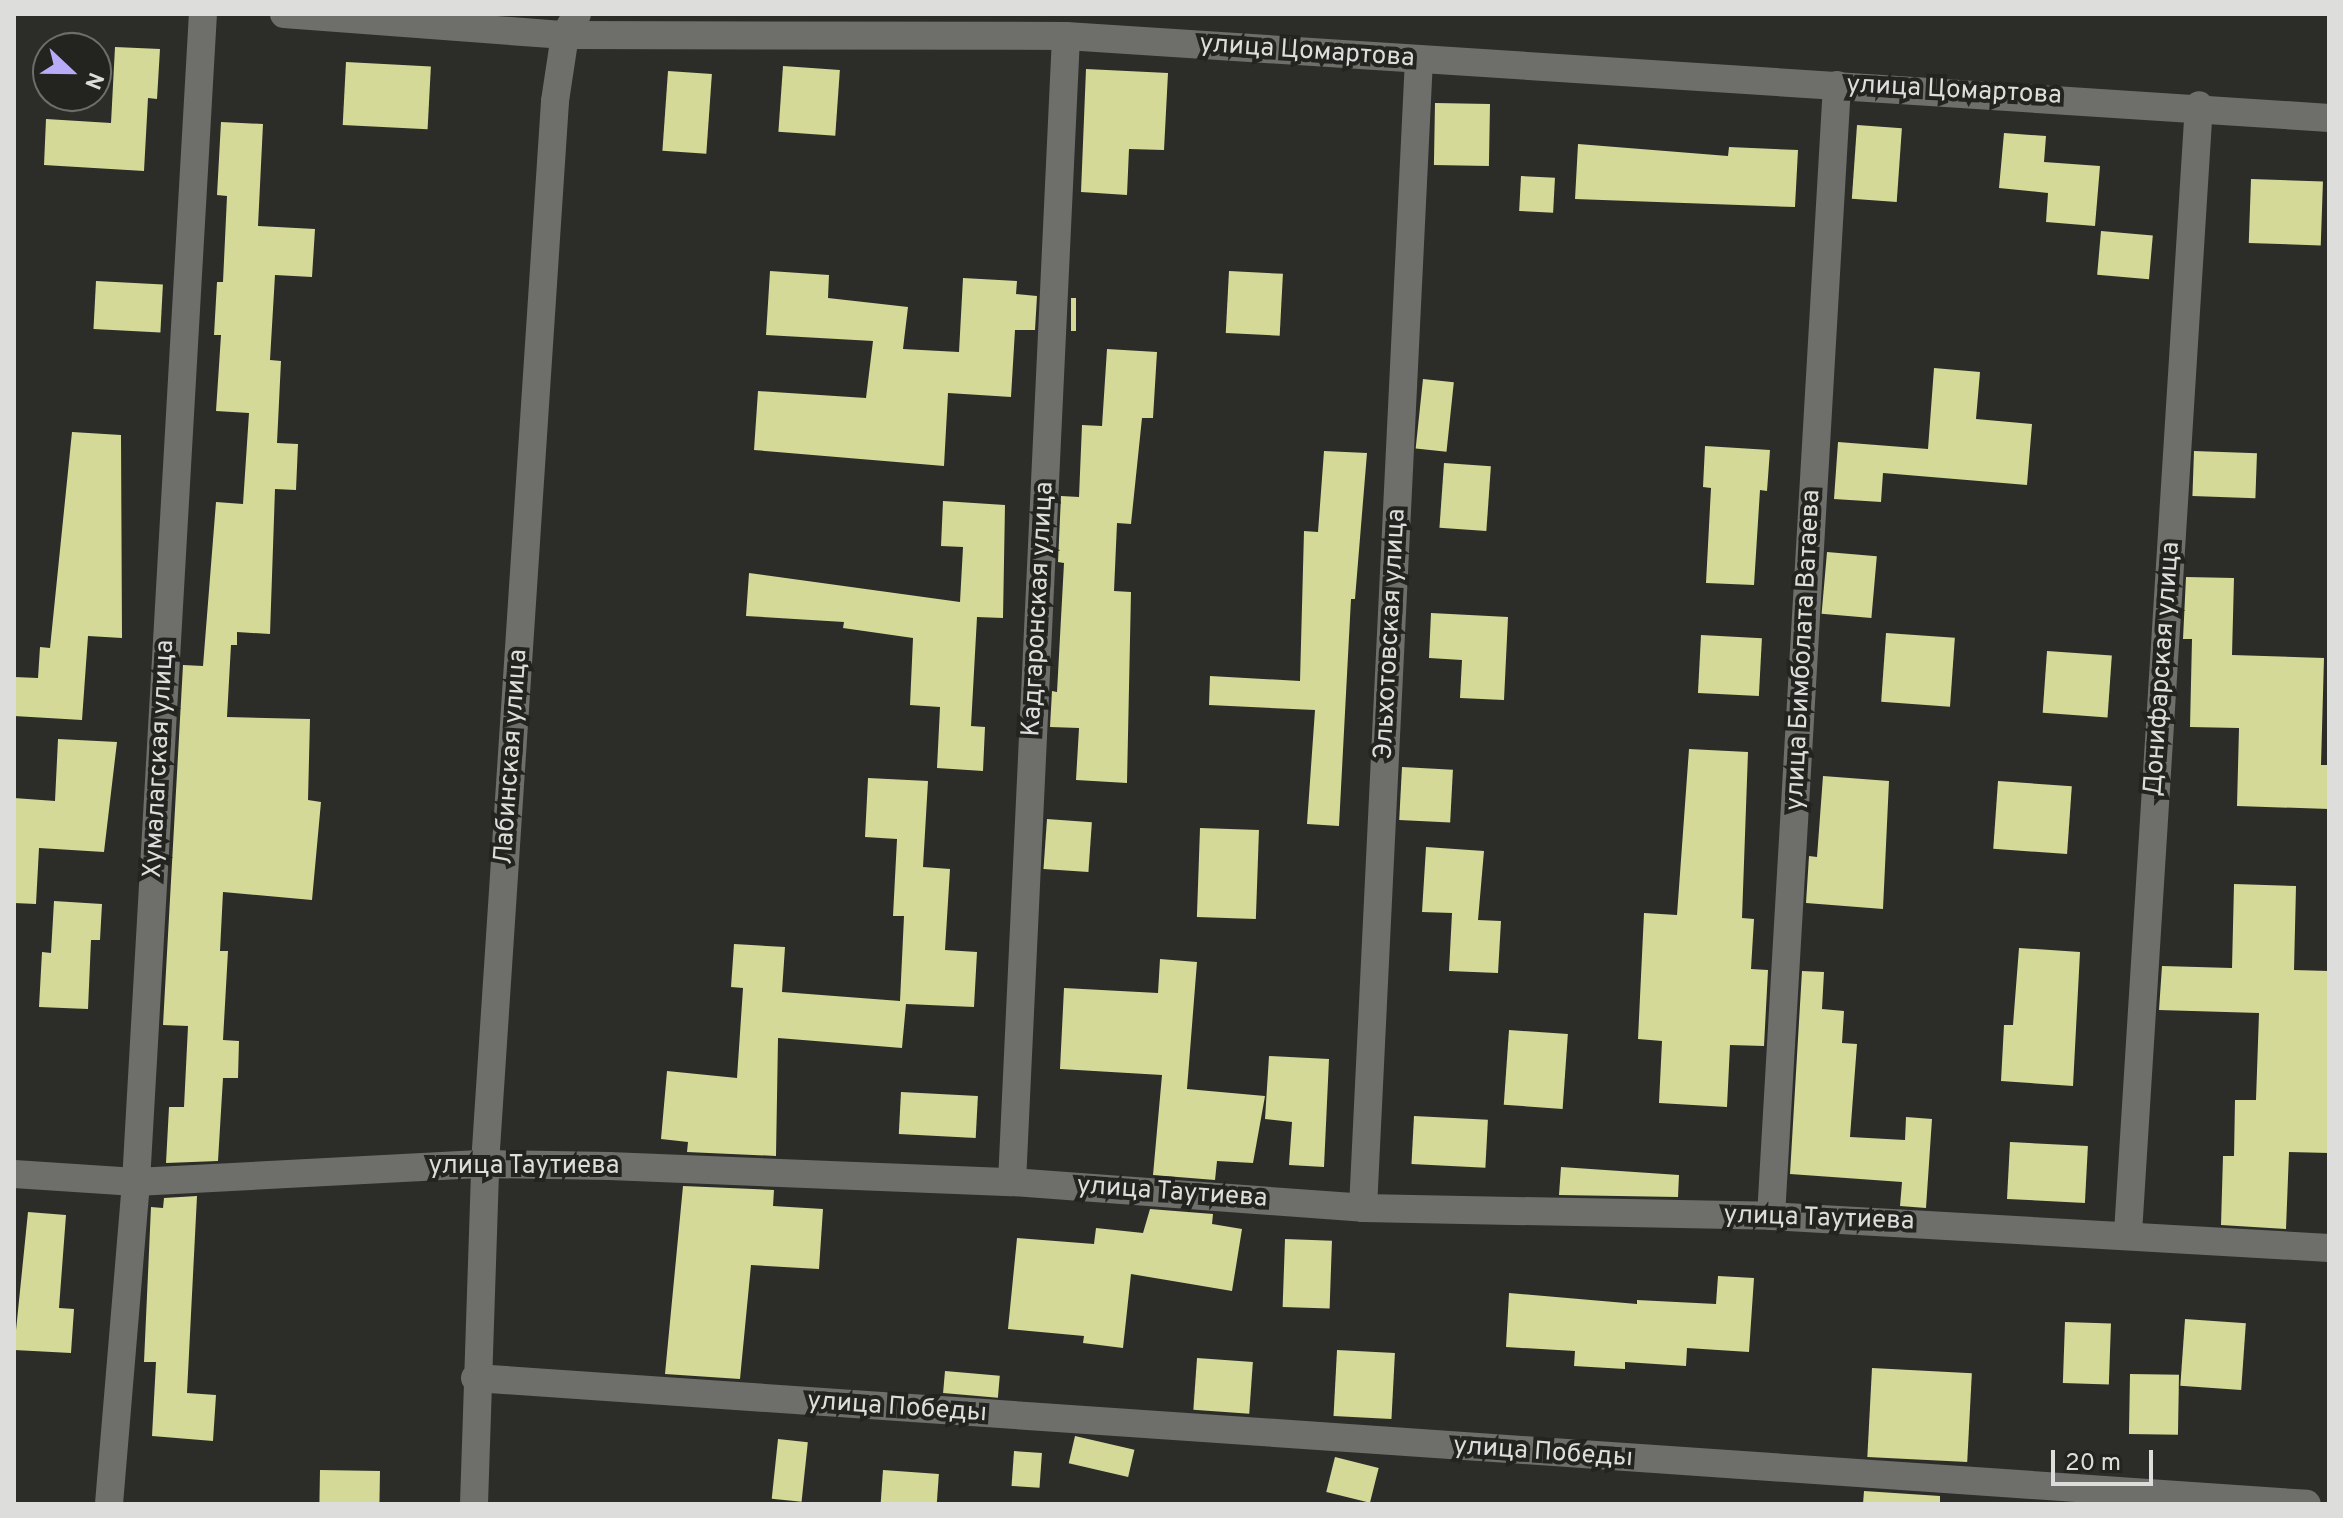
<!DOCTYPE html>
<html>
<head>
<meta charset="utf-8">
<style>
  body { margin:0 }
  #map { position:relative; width:2343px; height:1518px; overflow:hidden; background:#2c2d29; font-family:Overpass,sans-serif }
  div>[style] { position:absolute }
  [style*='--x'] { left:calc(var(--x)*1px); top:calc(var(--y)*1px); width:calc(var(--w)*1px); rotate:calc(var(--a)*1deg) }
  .building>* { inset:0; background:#d4d997; transform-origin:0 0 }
  .minor>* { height:28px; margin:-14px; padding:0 14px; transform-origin:14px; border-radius:14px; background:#6e6f6a }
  span { translate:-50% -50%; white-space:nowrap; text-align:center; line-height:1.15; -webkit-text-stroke:8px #23231f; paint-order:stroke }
  .street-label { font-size:26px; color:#dddddb }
  .frame { position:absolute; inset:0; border:16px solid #dddddb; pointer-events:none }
  .north { position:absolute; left:32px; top:32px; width:80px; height:80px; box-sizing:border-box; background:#23231f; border:2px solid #6d6d6a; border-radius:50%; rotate:112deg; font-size:22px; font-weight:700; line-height:32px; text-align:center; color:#dddddb }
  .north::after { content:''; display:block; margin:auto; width:28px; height:36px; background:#b8abf7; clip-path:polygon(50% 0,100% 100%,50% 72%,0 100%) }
  .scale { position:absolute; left:2051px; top:1450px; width:102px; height:36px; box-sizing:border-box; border:4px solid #dddddb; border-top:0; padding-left:10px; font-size:24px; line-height:28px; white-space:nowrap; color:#dddddb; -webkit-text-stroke:6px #23231f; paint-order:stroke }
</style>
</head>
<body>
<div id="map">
  <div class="building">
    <i style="clip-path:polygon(115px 47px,160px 49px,157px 99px,148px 98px,144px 171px,44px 165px,46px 119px,111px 123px)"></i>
    <i style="left:346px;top:62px;width:85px;height:63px;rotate:3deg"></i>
    <i style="left:783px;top:66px;width:57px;height:66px;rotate:4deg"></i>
    <i style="clip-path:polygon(1086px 69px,1168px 73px,1164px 150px,1129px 149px,1127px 195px,1081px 192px)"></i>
    <i style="left:668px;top:71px;width:44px;height:80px;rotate:4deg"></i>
    <i style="left:1435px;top:103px;width:55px;height:62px;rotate:1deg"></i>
    <i style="clip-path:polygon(221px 122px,263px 124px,258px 226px,315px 229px,312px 277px,275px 275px,270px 360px,281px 361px,277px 443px,298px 444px,296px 490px,275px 489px,270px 634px,237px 632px,237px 645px,231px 645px,227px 717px,310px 719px,308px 800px,321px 802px,312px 900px,223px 892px,220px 951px,228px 951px,223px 1040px,239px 1041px,238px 1078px,223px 1078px,218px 1161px,166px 1163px,169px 1107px,184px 1107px,188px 1026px,163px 1025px,183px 665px,203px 666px,216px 502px,243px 504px,249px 413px,216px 411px,221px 335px,214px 335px,217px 282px,223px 282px,227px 196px,217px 195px)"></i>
    <i style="left:1857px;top:125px;width:45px;height:74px;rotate:4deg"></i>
    <i style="clip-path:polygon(2004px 133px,2046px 136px,2044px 162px,2100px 166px,2095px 226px,2046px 222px,2048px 193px,1999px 188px)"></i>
    <i style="clip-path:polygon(1578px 144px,1728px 156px,1729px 147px,1798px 150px,1795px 207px,1575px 199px)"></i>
    <i style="left:1521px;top:176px;width:34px;height:35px;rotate:3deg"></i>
    <i style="left:2251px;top:179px;width:72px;height:64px;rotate:2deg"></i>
    <i style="left:2101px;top:231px;width:52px;height:44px;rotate:5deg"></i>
    <i style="clip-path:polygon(770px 271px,829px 275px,828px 298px,908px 307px,903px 349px,959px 352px,963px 278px,1017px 281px,1016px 294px,1037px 296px,1035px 330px,1015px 330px,1011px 397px,948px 393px,944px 466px,754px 450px,758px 391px,866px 398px,873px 341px,766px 335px)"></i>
    <i style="left:1229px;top:271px;width:54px;height:62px;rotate:3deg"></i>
    <i style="left:96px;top:281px;width:67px;height:48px;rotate:3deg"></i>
    <i style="left:1071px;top:298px;width:5px;height:33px"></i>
    <i style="clip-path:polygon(1107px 349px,1157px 352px,1153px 418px,1142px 418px,1131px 524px,1117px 523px,1114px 591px,1131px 592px,1127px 783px,1076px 780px,1079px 728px,1050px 727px,1052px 691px,1057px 692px,1064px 563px,1058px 562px,1061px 496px,1079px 497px,1082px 425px,1102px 426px)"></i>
    <i style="clip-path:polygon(1934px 368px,1980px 372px,1976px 419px,2032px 424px,2027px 485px,1883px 473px,1881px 502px,1834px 499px,1838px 442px,1928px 449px)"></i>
    <i style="left:1423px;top:379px;width:31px;height:70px;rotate:6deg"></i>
    <i style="clip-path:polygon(72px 432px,121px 435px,122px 638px,88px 636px,82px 720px,14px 716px,14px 677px,38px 678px,40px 647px,50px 648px)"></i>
    <i style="clip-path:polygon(1705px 446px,1770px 450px,1767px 491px,1760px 490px,1754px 585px,1706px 583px,1711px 488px,1703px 487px)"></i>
    <i style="clip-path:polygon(1324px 451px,1367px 453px,1355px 599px,1351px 599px,1339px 826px,1307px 824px,1315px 710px,1209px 705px,1210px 676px,1300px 681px,1304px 531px,1318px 532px)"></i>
    <i style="left:2194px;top:451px;width:63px;height:45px;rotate:2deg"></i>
    <i style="left:1444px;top:463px;width:47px;height:65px;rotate:4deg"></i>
    <i style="clip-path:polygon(943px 501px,1005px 505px,1003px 618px,977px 617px,971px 726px,985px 727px,983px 771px,937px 768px,940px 707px,910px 705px,913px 638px,843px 628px,844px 622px,746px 616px,749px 573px,960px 602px,963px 547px,941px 546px)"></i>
    <i style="left:1827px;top:552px;width:50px;height:62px;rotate:5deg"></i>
    <i style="clip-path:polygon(2186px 577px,2234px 578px,2232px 655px,2324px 658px,2321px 765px,2329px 765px,2329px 809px,2237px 806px,2239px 728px,2190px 727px,2192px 639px,2183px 639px)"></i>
    <i style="clip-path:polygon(1431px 613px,1508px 617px,1504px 700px,1460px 698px,1462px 660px,1429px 658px)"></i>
    <i style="left:1886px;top:633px;width:69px;height:69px;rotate:4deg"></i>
    <i style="left:1701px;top:635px;width:61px;height:58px;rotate:3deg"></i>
    <i style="left:2047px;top:651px;width:65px;height:62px;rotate:4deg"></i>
    <i style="clip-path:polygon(58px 739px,117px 742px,104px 852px,39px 848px,36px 904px,14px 903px,14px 798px,55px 801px)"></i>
    <i style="clip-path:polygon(1689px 749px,1748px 752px,1742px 918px,1754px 919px,1751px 969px,1768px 970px,1764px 1046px,1730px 1045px,1727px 1107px,1659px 1103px,1662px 1041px,1638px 1039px,1644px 913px,1677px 915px)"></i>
    <i style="left:1402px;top:767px;width:51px;height:53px;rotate:3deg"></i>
    <i style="clip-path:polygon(1823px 776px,1889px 781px,1883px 909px,1806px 903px,1809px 856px,1817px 857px)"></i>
    <i style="clip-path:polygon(868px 778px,928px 781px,923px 867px,950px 869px,945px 950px,977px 952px,974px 1007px,906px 1004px,902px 1048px,778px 1038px,776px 1156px,687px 1152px,688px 1142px,661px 1139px,667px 1071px,737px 1078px,743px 988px,731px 987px,734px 944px,785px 947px,782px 992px,900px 1001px,904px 916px,893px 916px,897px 839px,865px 837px)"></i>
    <i style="left:1998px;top:781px;width:74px;height:68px;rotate:4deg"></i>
    <i style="left:1047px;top:819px;width:45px;height:50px;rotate:4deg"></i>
    <i style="left:1200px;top:828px;width:59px;height:89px;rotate:2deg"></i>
    <i style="clip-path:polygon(1426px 847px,1484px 851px,1478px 920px,1501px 921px,1498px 973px,1449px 971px,1452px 913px,1422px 912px)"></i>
    <i style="clip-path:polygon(2234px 884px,2296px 886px,2294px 970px,2329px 971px,2329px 1153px,2289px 1152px,2286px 1229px,2221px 1225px,2223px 1156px,2234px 1156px,2235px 1100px,2256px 1100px,2259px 1013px,2159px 1010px,2162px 966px,2232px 968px)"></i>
    <i style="clip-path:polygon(54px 901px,102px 904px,100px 940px,91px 940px,88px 1009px,39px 1007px,42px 952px,51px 953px)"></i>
    <i style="clip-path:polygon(2019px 948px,2080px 952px,2073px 1086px,2001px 1081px,2004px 1025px,2013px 1025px)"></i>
    <i style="clip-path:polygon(1160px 959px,1197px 962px,1187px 1089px,1265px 1096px,1253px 1163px,1217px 1161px,1215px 1180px,1153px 1175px,1162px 1075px,1060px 1069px,1064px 988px,1158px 993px)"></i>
    <i style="clip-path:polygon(1802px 971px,1824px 972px,1822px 1009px,1844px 1011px,1842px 1043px,1857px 1044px,1850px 1137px,1905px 1140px,1906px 1117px,1932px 1119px,1926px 1208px,1900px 1206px,1902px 1182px,1790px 1174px)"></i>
    <i style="left:1509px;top:1030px;width:59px;height:75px;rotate:4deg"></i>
    <i style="clip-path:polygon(1269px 1056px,1329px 1059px,1324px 1167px,1289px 1165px,1292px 1122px,1265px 1119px)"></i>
    <i style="left:901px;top:1092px;width:77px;height:42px;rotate:3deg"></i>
    <i style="left:1414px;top:1116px;width:74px;height:48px;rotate:3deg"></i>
    <i style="left:2010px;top:1142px;width:78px;height:57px;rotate:3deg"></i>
    <i style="clip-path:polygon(1561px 1167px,1679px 1175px,1678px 1197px,1559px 1195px)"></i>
    <i style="clip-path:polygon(683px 1186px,774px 1190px,773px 1206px,823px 1209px,819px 1269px,751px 1265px,740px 1379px,665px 1374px)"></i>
    <i style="clip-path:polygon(197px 1196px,187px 1393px,216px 1395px,213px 1441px,152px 1436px,156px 1362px,144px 1362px,151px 1207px,163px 1208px,164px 1198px)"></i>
    <i style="clip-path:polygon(1150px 1209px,1213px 1214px,1212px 1224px,1242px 1229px,1232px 1291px,1131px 1274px,1123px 1348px,1083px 1343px,1084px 1336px,1008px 1329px,1017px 1238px,1094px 1244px,1096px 1228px,1143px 1233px)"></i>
    <i style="clip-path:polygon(28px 1212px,66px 1215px,59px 1308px,74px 1309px,71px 1353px,14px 1350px)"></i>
    <i style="left:1285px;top:1239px;width:47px;height:68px;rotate:2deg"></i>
    <i style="clip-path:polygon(1718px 1276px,1754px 1278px,1749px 1352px,1687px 1348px,1686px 1366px,1625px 1362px,1625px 1369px,1574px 1366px,1575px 1351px,1506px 1347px,1509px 1293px,1637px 1304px,1637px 1300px,1716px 1304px)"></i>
    <i style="left:2185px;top:1319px;width:61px;height:67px;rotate:4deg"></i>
    <i style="left:2065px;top:1322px;width:46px;height:61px;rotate:2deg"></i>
    <i style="left:1337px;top:1350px;width:58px;height:66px;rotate:3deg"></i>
    <i style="left:1197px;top:1358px;width:56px;height:52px;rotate:4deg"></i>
    <i style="left:1872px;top:1368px;width:100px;height:89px;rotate:3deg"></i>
    <i style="left:945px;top:1371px;width:55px;height:22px;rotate:5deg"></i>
    <i style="left:2130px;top:1374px;width:49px;height:60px;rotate:1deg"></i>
    <i style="left:1075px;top:1436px;width:61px;height:28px;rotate:13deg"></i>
    <i style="left:778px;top:1439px;width:30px;height:60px;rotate:6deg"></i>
    <i style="left:1014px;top:1451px;width:28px;height:35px;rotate:4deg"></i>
    <i style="left:1335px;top:1457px;width:45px;height:36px;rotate:14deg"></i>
    <i style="left:320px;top:1470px;width:60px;height:34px;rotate:1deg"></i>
    <i style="left:883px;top:1470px;width:56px;height:34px;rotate:4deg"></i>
    <i style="clip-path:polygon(1864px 1491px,1940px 1496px,1940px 1504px,1863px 1504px)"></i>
  </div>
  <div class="minor">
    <i style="--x:284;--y:14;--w:282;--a:4.3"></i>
    <i style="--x:565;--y:35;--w:501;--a:0.11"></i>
    <i style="--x:1066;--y:36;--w:1266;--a:3.71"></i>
    <i style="--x:14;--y:1174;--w:122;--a:3.8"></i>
    <i style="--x:136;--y:1182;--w:349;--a:-3"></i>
    <i style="--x:485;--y:1164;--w:124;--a:0.9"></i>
    <i style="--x:609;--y:1166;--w:403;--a:2.3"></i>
    <i style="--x:1012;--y:1182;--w:352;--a:4.2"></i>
    <i style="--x:1363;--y:1208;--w:408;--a:1.1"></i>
    <i style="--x:1771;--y:1216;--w:559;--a:3.28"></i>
    <i style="--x:1012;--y:1182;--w:1147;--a:-87.3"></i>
    <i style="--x:1363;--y:1208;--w:1149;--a:-87.21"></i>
    <i style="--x:1771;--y:1216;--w:1133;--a:-86.66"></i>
    <i style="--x:2128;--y:1233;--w:1130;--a:-86.4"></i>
    <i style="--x:475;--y:1378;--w:1836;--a:3.93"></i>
    <i style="--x:109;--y:1504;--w:323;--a:-85.2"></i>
    <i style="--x:136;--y:1182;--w:1170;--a:-86.72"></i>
    <i style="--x:474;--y:1504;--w:340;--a:-88.1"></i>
    <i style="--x:485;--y:1164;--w:1065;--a:-86.23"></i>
    <i style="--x:555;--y:101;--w:67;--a:-81.4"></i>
    <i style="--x:565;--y:35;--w:24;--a:-60"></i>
  </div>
  <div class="street-label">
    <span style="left:1307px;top:52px;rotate:4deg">улица Цомартова</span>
    <span style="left:1954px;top:91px;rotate:3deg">улица Цомартова</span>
    <span style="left:1039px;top:609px;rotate:-87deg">Кадгаронская улица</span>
    <span style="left:1391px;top:634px;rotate:-87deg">Эльхотовская улица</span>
    <span style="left:1804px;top:650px;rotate:-87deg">улица Бимболата Ватаева</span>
    <span style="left:2163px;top:669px;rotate:-86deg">Донифарская улица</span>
    <span style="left:512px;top:757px;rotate:-86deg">Лабинская улица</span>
    <span style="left:160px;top:759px;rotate:-87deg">Хумалагская улица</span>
    <span style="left:524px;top:1167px">улица Таутиева</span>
    <span style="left:1172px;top:1193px;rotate:4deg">улица Таутиева</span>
    <span style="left:1819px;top:1219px;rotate:2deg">улица Таутиева</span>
    <span style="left:897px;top:1408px;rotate:4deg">улица Победы</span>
    <span style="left:1543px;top:1453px;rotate:4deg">улица Победы</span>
  </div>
  <div class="frame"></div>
  <div class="north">N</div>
  <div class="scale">20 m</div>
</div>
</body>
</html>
